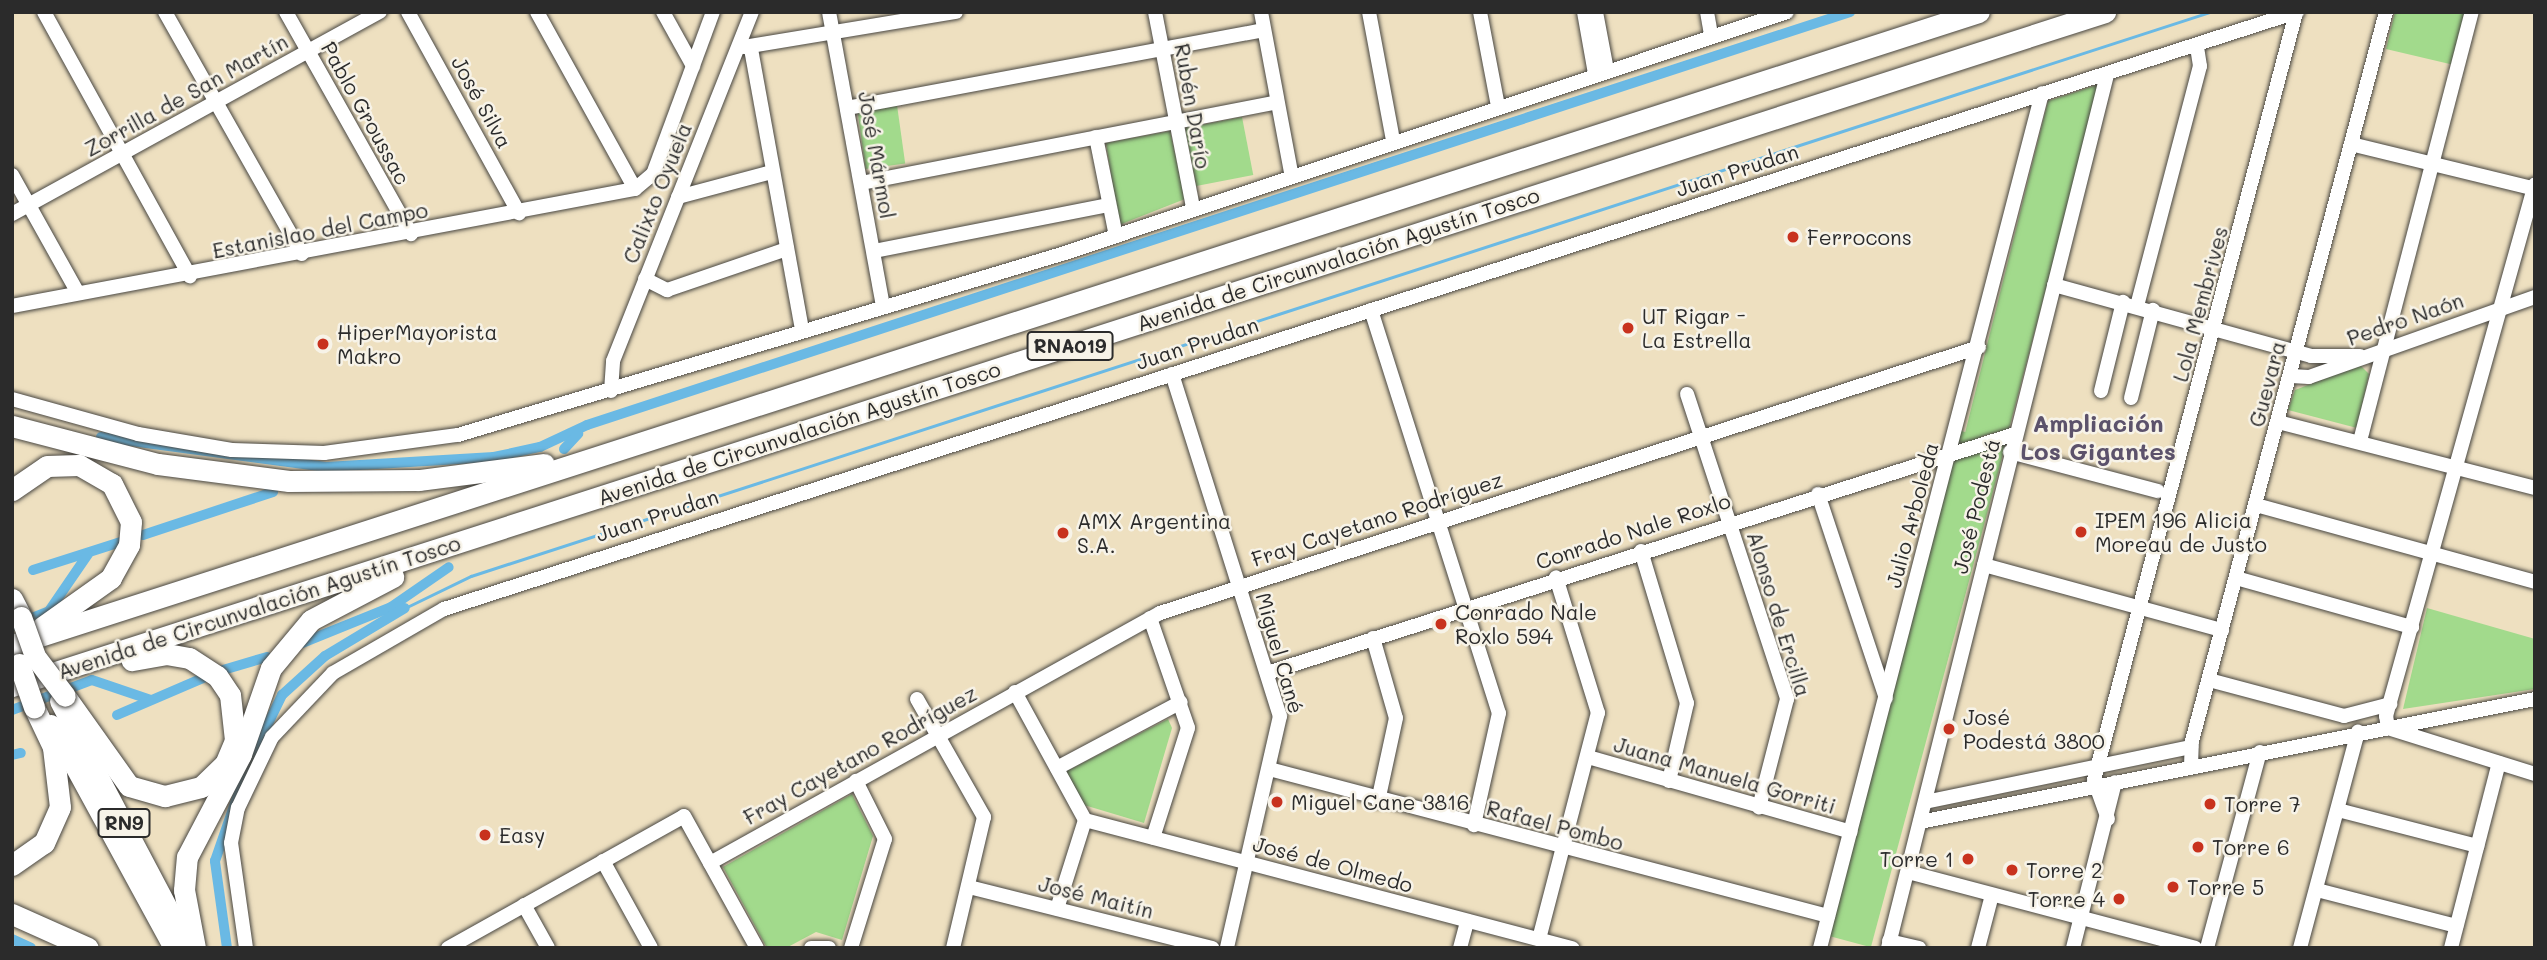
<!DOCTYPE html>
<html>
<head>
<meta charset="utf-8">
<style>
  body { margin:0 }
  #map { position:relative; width:2547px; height:960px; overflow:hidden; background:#eee0c0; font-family:Mali,sans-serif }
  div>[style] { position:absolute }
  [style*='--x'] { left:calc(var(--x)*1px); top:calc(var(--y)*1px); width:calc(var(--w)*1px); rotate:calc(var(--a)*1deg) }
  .green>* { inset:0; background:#a2da8c; transform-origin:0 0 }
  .stream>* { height:2.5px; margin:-1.25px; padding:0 1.25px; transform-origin:1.25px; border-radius:1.25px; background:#6ab9e4 }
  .canal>* { height:10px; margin:-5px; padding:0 5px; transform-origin:5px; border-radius:5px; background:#6ab9e4 }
  .roads { filter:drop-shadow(0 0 2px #484641) drop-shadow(0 0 2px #484641) }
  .minor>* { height:14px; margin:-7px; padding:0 7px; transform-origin:7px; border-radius:7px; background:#fff }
  .major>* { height:19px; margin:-9.5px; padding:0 9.5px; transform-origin:9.5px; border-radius:9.5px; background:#fff }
  .highway>* { height:21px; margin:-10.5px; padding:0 10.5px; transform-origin:10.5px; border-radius:10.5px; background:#fff }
  .bridges { filter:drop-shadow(0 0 2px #484641) drop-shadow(0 0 2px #484641) }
  .highway-bridge>* { height:21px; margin:-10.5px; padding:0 10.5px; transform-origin:10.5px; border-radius:10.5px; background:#fff }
  .dots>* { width:19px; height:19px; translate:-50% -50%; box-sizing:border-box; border:4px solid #f7f3e8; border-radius:50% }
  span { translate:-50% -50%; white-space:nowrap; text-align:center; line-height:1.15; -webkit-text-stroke:5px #f7f3e8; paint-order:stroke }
  .shield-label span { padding:2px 5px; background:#f7f3e8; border:2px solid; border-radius:5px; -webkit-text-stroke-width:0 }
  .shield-label { font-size:19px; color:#2b2b2b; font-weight:700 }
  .street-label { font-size:21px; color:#2b2b2b }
  .poi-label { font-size:21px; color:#2b2b2b }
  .left { translate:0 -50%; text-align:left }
  .right { translate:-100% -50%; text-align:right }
  .quarter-label { font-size:24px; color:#5c526b; font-weight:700 }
  .frame { position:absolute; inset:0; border:14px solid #2b2b2b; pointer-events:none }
</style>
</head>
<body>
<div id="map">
  <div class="green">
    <i style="clip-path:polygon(2395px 12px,2467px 12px,2454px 65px,2386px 49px)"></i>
    <i style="clip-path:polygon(2100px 84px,2009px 429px,1963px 441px,2048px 101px)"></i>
    <i style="left:897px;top:105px;width:59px;height:40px;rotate:82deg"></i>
    <i style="left:1242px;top:117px;width:59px;height:58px;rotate:79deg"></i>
    <i style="clip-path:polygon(1170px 131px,1185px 199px,1119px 225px,1106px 143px)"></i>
    <i style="clip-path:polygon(2360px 365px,2369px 374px,2357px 428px,2288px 410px,2295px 390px)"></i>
    <i style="left:2006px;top:443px;width:522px;height:49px;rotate:105deg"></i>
    <i style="clip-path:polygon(2427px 608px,2535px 639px,2535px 689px,2403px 709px)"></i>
    <i style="clip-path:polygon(1168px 719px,1172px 728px,1144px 823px,1084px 805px,1065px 772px)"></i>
    <i style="clip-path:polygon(852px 794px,873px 836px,842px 940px,816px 932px,786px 948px,767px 948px,723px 867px)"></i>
  </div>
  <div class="stream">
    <i style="--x:405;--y:608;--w:73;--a:-25.9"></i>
    <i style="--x:471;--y:576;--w:1828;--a:-17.97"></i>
  </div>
  <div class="canal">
    <i style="--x:101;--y:437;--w:227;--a:7.6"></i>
    <i style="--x:326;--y:467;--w:168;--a:-3.4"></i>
    <i style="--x:494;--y:457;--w:47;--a:-12.3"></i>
    <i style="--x:540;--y:447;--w:52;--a:-25.1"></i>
    <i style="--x:587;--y:425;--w:1329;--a:-18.11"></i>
    <i style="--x:564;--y:449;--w:21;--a:-47"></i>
    <i style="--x:143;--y:535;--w:137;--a:-18.3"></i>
    <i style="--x:33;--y:570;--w:92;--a:-17.7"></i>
    <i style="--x:12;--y:626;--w:40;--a:-22"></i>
    <i style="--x:49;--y:611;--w:69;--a:-55.6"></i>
    <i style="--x:302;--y:643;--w:96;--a:-22"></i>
    <i style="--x:391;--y:607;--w:70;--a:-34.6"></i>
    <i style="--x:223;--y:670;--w:46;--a:-16.5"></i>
    <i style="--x:12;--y:710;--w:85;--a:-20.6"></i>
    <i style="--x:92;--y:680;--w:62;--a:18.7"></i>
    <i style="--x:117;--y:715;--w:94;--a:-23.3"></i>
    <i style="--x:12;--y:755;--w:9;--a:-13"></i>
    <i style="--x:12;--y:939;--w:21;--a:25"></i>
    <i style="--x:227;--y:948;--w:88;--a:-97.9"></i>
    <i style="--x:215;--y:861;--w:104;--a:-70.9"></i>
    <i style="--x:249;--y:763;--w:76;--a:-64.1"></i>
    <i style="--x:282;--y:695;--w:58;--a:-42.2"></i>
    <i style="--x:325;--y:656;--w:93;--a:-31"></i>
  </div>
  <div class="roads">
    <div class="minor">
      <i style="--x:44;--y:12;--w:302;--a:61.1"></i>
      <i style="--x:165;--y:12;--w:278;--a:60.5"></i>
      <i style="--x:286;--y:12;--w:255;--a:60.6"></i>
      <i style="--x:408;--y:12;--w:230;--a:61.1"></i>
      <i style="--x:537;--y:12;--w:202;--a:61"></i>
      <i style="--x:663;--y:12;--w:62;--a:60.9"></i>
      <i style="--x:829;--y:12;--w:298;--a:79.6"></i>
      <i style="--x:1155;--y:12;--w:199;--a:79"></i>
      <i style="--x:1261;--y:12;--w:164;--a:79.4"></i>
      <i style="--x:1369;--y:12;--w:130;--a:79.4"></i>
      <i style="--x:1480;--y:12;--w:96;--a:79.2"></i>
      <i style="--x:1584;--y:12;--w:63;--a:79.9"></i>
      <i style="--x:1596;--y:12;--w:59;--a:79.3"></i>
      <i style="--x:1707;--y:12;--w:22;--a:80"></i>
      <i style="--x:744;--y:47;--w:215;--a:-9.4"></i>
      <i style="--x:751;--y:49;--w:285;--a:79.7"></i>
      <i style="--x:847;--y:108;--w:424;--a:-10.6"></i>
      <i style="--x:1096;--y:137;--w:101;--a:78.6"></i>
      <i style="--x:2351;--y:144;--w:189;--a:13.7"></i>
      <i style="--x:12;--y:175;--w:135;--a:60.8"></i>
      <i style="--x:861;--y:183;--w:424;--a:-11"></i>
      <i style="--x:678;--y:197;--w:97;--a:-14.9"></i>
      <i style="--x:12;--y:214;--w:420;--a:-28.8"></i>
      <i style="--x:874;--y:251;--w:239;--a:-11.1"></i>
      <i style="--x:645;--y:279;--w:25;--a:27"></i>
      <i style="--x:667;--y:290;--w:127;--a:-18.9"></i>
      <i style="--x:2054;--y:285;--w:267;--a:15.4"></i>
      <i style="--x:2311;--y:356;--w:49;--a:0"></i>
      <i style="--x:12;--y:306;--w:634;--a:-10.64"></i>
      <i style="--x:635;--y:189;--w:23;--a:-40"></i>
      <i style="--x:653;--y:174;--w:173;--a:-69.7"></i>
      <i style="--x:2137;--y:306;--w:248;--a:-75.3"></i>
      <i style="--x:2200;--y:66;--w:20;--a:-99"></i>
      <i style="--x:1371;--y:310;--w:423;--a:72.4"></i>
      <i style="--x:1499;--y:713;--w:115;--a:102.6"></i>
      <i style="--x:1172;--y:374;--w:359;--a:72.5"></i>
      <i style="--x:1280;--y:716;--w:238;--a:102.9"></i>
      <i style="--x:2291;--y:376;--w:18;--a:3"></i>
      <i style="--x:2309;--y:377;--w:240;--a:-19.5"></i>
      <i style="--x:611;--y:391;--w:30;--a:-86"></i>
      <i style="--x:613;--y:361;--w:376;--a:-68.3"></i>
      <i style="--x:2101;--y:391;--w:92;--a:-76.1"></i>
      <i style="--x:1687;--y:394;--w:321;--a:71.8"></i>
      <i style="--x:1787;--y:699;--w:112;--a:104.5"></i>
      <i style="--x:2131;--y:398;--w:91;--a:-76"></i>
      <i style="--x:12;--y:399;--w:131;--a:15.5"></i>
      <i style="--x:138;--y:434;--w:95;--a:9.7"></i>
      <i style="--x:232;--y:450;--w:92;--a:1.9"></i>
      <i style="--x:324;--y:453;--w:135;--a:-7.7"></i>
      <i style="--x:458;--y:435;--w:634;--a:-16.69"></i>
      <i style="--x:1065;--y:253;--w:761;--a:-18.46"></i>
      <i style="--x:2278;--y:422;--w:265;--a:14.4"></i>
      <i style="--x:2360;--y:441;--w:443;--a:-75.4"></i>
      <i style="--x:2010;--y:452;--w:153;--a:14.8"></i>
      <i style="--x:1818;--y:494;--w:215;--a:71.6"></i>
      <i style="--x:2256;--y:505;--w:289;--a:15.4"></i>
      <i style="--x:1641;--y:551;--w:159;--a:73.2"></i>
      <i style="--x:1687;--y:703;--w:80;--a:103"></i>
      <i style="--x:1984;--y:565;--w:247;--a:15.3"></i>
      <i style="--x:2236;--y:578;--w:183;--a:15.6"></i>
      <i style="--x:1150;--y:618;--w:116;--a:70.9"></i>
      <i style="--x:1188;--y:728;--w:115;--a:107.7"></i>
      <i style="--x:1373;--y:638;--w:83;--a:74"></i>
      <i style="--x:1396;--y:718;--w:85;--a:102.2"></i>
      <i style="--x:1267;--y:673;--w:785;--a:-17.72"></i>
      <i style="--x:2209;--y:680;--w:140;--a:14.9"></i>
      <i style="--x:2344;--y:716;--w:48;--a:-14.6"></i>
      <i style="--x:1015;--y:692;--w:146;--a:61.3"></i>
      <i style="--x:1085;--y:820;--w:93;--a:107.5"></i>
      <i style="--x:917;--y:699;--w:136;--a:60.4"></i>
      <i style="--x:984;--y:817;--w:135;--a:103.3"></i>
      <i style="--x:2388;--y:728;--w:12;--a:-99"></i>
      <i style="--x:2386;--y:716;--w:552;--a:-74.35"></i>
      <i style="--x:2388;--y:728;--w:154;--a:17.4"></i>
      <i style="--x:1588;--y:757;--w:273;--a:15.9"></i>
      <i style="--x:2191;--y:766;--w:25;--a:-88"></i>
      <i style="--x:2192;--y:741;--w:754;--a:-75.1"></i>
      <i style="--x:1057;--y:768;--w:140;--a:-28"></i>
      <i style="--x:1273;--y:770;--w:574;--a:14.74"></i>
      <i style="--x:1925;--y:802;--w:272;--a:-11.7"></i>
      <i style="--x:2338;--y:810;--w:144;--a:14.5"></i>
      <i style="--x:2108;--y:819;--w:41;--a:-109.7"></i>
      <i style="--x:2094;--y:780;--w:793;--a:-75.25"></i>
      <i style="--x:1085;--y:820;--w:504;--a:14.73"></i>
      <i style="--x:1920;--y:822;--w:627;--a:-11.31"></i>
      <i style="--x:603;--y:861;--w:99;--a:61.1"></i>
      <i style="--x:710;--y:863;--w:515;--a:-29.05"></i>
      <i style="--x:1160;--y:613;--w:861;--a:-17.99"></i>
      <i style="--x:1908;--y:872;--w:297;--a:14.8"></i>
      <i style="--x:969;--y:887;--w:251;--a:14.1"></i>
      <i style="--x:2317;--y:890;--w:144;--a:14.5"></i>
      <i style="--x:524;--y:905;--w:49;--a:60.8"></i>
      <i style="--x:1539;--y:939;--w:234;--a:-75.4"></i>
      <i style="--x:1598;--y:713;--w:142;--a:-107.2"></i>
      <i style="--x:1889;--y:941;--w:31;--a:13"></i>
      <i style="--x:246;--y:948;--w:106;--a:-98.1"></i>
      <i style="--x:231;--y:843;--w:36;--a:-79"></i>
      <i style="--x:238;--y:808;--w:79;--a:-64.4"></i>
      <i style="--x:272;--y:737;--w:88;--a:-46.4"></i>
      <i style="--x:333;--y:673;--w:128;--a:-30"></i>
      <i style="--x:444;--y:609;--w:1947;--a:-17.86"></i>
      <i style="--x:448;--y:948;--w:270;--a:-29.2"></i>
      <i style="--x:684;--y:816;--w:151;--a:61.1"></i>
      <i style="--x:811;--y:948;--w:18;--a:0"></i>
      <i style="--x:851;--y:948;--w:114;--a:-72.7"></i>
      <i style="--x:885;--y:839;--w:65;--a:-116.6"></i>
      <i style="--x:1460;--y:948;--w:28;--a:-75"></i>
      <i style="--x:1820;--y:948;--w:883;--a:-75.44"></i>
      <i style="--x:1888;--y:948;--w:900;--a:-75.92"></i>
      <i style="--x:1978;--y:948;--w:55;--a:-75.2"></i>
      <i style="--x:2073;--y:948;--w:171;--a:-75.8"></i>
      <i style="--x:2207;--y:948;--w:203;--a:-74.9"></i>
      <i style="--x:2300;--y:948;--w:224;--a:-75"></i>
      <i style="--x:2451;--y:948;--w:191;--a:-75.5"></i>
    </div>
    <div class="major">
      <i style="--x:59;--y:701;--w:279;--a:62.2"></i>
      <i style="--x:51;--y:724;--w:255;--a:61.4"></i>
    </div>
    <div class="highway">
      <i style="--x:12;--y:426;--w:151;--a:14.6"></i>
      <i style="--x:158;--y:464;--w:132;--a:7.4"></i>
      <i style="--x:289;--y:481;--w:130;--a:-0.4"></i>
      <i style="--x:419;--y:480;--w:126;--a:-7.3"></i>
      <i style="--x:12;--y:490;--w:42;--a:-34.4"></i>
      <i style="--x:47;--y:466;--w:32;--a:-2"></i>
      <i style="--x:79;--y:465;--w:38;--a:30"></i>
      <i style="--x:112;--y:484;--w:42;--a:63.4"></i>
      <i style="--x:131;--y:522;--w:23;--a:95"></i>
      <i style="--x:129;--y:545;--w:38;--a:119"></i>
      <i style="--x:111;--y:578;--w:85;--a:144.6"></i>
      <i style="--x:12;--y:599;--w:20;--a:63"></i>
      <i style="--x:12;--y:645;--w:2066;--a:-17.84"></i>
      <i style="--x:12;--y:686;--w:2199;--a:-17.85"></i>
      <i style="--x:65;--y:696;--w:110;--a:54.6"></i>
      <i style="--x:129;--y:786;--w:37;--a:16"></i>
      <i style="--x:165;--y:796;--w:37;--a:-14"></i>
      <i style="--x:201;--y:787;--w:33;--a:-44"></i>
      <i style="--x:225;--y:764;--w:26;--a:-67"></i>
      <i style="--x:235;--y:740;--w:45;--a:-96.3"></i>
      <i style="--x:230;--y:695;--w:23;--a:-124"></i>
      <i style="--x:217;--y:676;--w:33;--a:-147"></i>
      <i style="--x:189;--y:658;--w:22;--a:-170"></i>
      <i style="--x:167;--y:654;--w:36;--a:170"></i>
      <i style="--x:12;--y:865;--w:39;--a:-35"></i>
      <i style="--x:44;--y:843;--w:39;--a:-66"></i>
      <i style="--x:60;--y:807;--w:60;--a:-96.7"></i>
      <i style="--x:53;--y:747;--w:44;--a:-115.4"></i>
      <i style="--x:12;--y:914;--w:83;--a:24.1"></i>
      <i style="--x:195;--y:948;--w:59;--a:-100.7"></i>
      <i style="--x:184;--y:890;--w:33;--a:-85"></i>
      <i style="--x:187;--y:857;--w:116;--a:-62.3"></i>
      <i style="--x:241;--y:754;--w:91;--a:-70.8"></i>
      <i style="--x:271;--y:668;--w:62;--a:-50.2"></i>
      <i style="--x:311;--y:620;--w:93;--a:-27.7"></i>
    </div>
  </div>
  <div class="bridges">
    <div class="highway-bridge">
      <i style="--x:21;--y:617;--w:41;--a:70.3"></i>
      <i style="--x:37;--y:659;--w:46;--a:52.9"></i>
      <i style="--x:19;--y:664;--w:46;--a:70.8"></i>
    </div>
  </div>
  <div class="dots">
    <i style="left:1793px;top:237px;background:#c8321e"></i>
    <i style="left:1628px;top:328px;background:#c8321e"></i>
    <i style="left:323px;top:344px;background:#c8321e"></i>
    <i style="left:2081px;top:532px;background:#c8321e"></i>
    <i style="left:1063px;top:533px;background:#c8321e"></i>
    <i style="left:1441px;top:624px;background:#c8321e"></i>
    <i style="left:1949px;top:729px;background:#c8321e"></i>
    <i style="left:1277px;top:802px;background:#c8321e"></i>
    <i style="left:2210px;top:804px;background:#c8321e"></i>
    <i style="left:485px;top:835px;background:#c8321e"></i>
    <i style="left:2198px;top:847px;background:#c8321e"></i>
    <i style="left:1968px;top:859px;background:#c8321e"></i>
    <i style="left:2012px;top:870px;background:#c8321e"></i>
    <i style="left:2173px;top:887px;background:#c8321e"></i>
    <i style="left:2119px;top:899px;background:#c8321e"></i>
  </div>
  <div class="shield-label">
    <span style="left:1070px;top:346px">RNA019</span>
    <span style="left:124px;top:823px">RN9</span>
  </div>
  <div class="street-label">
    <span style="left:186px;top:95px;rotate:-29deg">Zorrilla de San Martín</span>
    <span style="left:482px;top:102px;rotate:61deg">José Silva</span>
    <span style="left:1193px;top:106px;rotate:80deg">Rubén Darío</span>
    <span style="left:366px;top:113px;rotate:61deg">Pablo Groussac</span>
    <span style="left:877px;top:155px;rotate:80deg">José Mármol</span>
    <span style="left:1737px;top:170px;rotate:-18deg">Juan Prudan</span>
    <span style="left:657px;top:193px;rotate:-68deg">Calixto Oyuela</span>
    <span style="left:320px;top:230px;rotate:-11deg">Estanislao del Campo</span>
    <span style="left:1338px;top:259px;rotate:-18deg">Avenida de Circunvalación Agustín Tosco</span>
    <span style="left:2200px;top:304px;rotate:-75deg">Lola Membrives</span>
    <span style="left:2405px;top:319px;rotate:-19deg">Pedro Naón</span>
    <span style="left:1197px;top:343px;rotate:-18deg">Juan Prudan</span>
    <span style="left:2267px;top:384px;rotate:-75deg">Guevara</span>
    <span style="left:799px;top:433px;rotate:-18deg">Avenida de Circunvalación Agustín Tosco</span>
    <span style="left:1976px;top:506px;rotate:-76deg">José Podestá</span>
    <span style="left:657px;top:515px;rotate:-18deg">Juan Prudan</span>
    <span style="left:1912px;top:515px;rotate:-75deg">Julio Arboleda</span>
    <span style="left:1377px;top:519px;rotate:-18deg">Fray Cayetano Rodríguez</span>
    <span style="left:1633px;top:531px;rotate:-18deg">Conrado Nale Roxlo</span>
    <span style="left:259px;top:607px;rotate:-18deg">Avenida de Circunvalación Agustín Tosco</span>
    <span style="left:1779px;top:614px;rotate:73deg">Alonso de Ercilla</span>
    <span style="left:1280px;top:653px;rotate:74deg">Miguel Cané</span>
    <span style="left:860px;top:755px;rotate:-29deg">Fray Cayetano Rodríguez</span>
    <span style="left:1725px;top:775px;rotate:16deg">Juana Manuela Gorriti</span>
    <span style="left:1555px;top:825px;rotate:15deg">Rafael Pombo</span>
    <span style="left:1333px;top:864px;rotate:15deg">José de Olmedo</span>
    <span style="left:1096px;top:897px;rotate:14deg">José Maitín</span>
  </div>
  <div class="poi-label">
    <span class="left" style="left:1807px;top:237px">Ferrocons</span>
    <span class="left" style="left:1642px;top:328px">UT Rigar -<br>La Estrella</span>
    <span class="left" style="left:337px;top:344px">HiperMayorista<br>Makro</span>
    <span class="left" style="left:2095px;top:532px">IPEM 196 Alicia<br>Moreau de Justo</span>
    <span class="left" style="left:1077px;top:533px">AMX Argentina<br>S.A.</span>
    <span class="left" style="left:1455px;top:624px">Conrado Nale<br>Roxlo 594</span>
    <span class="left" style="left:1963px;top:729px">José<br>Podestá 3800</span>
    <span class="left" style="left:1291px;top:802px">Miguel Cane 3816</span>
    <span class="left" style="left:2224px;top:804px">Torre 7</span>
    <span class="left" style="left:499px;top:835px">Easy</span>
    <span class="left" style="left:2212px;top:847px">Torre 6</span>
    <span class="right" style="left:1954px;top:859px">Torre 1</span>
    <span class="left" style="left:2026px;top:870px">Torre 2</span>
    <span class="left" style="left:2187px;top:887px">Torre 5</span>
    <span class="right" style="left:2105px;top:899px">Torre 4</span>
  </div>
  <div class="quarter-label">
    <span style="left:2098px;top:437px">Ampliación<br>Los Gigantes</span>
  </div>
  <div class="frame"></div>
</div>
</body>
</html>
